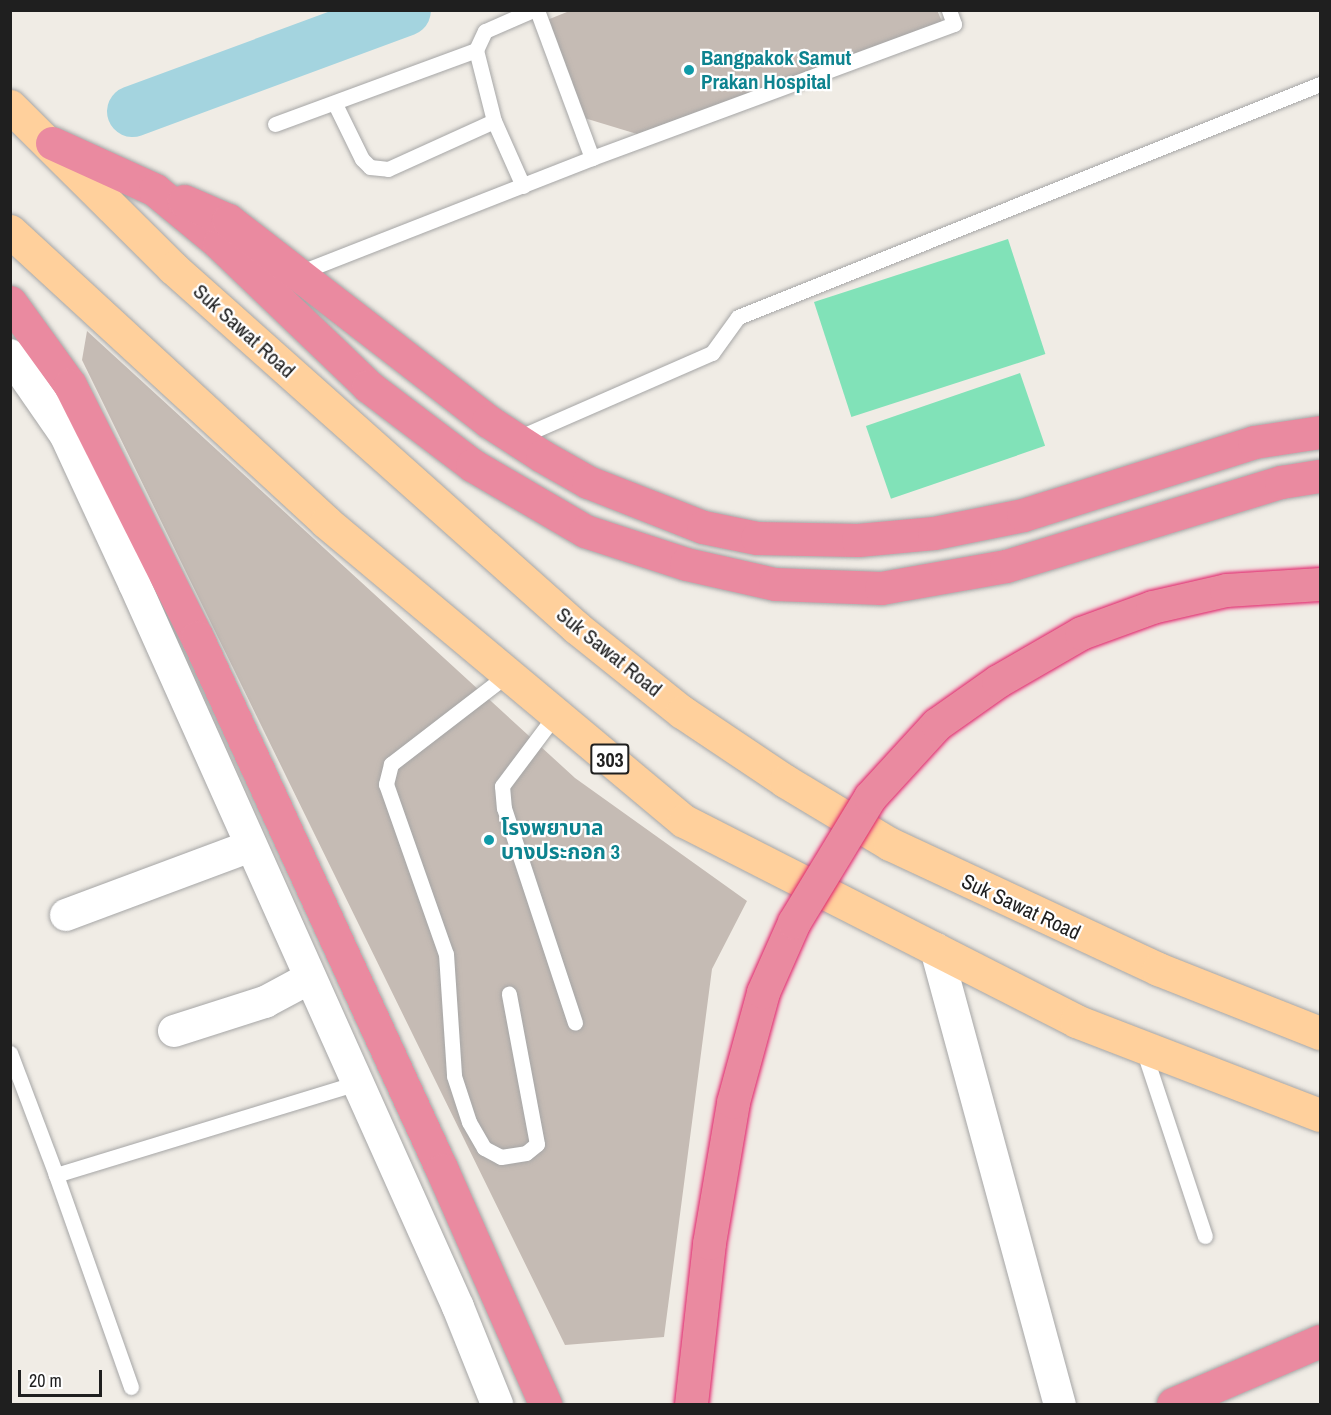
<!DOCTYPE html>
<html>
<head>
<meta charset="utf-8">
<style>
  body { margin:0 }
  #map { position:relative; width:1331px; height:1415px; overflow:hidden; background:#f0ece5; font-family:"Archivo Narrow","Noto Sans Thai",sans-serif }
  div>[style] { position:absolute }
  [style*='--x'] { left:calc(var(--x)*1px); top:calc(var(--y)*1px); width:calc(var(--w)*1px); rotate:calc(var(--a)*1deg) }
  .pitch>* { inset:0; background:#81e2b8; transform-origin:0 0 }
  .river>* { height:51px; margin:-25.5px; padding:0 25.5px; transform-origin:25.5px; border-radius:25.5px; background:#a4d4df }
  .building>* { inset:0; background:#c5bbb4 }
  .roads { filter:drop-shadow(0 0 2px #a6a6a6) drop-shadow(0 0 2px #a6a6a6) }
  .lane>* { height:15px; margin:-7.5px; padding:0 7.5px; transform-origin:7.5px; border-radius:7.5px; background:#fff }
  .street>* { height:32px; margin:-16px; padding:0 16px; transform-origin:16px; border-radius:16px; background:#fff }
  .primary>* { height:33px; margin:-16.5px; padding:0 16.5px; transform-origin:16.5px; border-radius:16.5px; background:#ffd09c }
  .highway>* { height:33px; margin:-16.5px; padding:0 16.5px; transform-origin:16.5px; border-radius:16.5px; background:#ea8aa0 }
  .bridges { filter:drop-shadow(0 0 2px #e11f69) drop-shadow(0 0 2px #e11f69) }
  .highway-bridge>* { height:33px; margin:-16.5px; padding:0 16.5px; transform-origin:16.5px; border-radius:16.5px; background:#ea8aa0 }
  .dots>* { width:16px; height:16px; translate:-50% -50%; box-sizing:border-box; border:3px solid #fff; border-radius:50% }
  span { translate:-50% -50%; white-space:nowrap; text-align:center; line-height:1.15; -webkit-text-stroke:4.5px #fff; paint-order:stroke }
  .shield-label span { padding:2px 4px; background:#fff; border:2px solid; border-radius:4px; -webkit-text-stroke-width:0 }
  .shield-label { font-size:20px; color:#1f1f1f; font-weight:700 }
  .culture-label { font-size:21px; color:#0d838f; font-weight:700 }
  .left { translate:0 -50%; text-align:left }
  .street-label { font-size:21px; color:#1f1f1f }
  .frame { position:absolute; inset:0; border:12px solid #1f1f1f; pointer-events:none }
  .scale { position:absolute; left:18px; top:1370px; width:84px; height:27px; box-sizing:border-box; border:3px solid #1f1f1f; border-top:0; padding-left:8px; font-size:18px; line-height:21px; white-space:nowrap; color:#1f1f1f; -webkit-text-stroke:4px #fff; paint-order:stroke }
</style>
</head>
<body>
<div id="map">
  <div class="pitch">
    <i style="left:1008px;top:239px;width:121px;height:204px;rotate:72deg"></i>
    <i style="left:1020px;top:373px;width:77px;height:163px;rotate:71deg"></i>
  </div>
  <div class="river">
    <i style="--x:132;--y:111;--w:291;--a:-20.3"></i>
  </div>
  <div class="building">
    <i style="clip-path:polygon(572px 10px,937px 10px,943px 24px,637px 134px,581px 117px,547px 20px)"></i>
    <i style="clip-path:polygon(87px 331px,575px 778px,747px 901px,712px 969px,664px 1337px,565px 1345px,82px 360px)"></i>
  </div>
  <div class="roads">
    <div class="lane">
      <i style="--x:335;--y:104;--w:61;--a:63.9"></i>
      <i style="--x:362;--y:159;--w:11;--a:45"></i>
      <i style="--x:370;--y:167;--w:18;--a:6"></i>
      <i style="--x:388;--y:169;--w:116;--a:-24.4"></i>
      <i style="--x:275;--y:124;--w:214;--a:-20.2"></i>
      <i style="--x:592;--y:158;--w:386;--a:-20.3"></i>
      <i style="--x:954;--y:24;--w:15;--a:-110"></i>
      <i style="--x:523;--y:186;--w:71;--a:-114"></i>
      <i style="--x:494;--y:121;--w:73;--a:-104.2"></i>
      <i style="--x:476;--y:50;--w:21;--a:-65"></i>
      <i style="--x:485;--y:31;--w:52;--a:-23.6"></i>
      <i style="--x:296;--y:274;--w:318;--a:-21.4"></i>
      <i style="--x:592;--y:158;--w:158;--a:-110.4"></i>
      <i style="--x:515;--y:439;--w:215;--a:-23.6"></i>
      <i style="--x:712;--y:353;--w:44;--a:-54.2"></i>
      <i style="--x:738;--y:317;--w:627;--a:-21.82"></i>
      <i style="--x:508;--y:674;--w:148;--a:142.4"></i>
      <i style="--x:391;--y:764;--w:21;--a:104"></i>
      <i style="--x:386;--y:784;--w:180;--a:70.6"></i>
      <i style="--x:446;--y:954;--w:122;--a:86.2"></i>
      <i style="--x:454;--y:1076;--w:48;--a:71.9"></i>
      <i style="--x:469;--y:1122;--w:30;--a:60"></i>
      <i style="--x:484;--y:1148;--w:19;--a:28"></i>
      <i style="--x:501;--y:1157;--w:25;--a:-9"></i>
      <i style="--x:526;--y:1153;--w:14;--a:-39"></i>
      <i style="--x:537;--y:1144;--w:153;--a:-100.6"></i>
      <i style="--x:556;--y:714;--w:90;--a:126.9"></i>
      <i style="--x:502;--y:786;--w:22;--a:85"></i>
      <i style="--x:504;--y:808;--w:226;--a:71.7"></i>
      <i style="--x:1143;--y:1049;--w:197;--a:71.7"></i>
      <i style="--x:10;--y:1053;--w:130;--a:69.3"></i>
      <i style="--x:131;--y:1387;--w:225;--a:-109.5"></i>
      <i style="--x:56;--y:1175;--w:315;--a:-17"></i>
    </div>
    <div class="street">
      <i style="--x:10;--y:355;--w:98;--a:55.3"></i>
      <i style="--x:66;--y:436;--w:162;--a:65.2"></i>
      <i style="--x:134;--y:583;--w:793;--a:65.89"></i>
      <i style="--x:458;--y:1307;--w:105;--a:68.1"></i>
      <i style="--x:66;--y:915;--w:197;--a:-20.5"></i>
      <i style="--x:936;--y:949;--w:472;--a:74.8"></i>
      <i style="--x:174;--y:1031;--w:96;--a:-17.7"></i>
      <i style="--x:265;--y:1002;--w:51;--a:-28.1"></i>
    </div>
    <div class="primary">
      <i style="--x:10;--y:106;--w:230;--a:44.8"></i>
      <i style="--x:173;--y:268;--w:541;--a:41.7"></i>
      <i style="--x:577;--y:628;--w:134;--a:38.7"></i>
      <i style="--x:682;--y:712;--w:124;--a:33.8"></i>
      <i style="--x:785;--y:781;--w:122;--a:31"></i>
      <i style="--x:890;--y:844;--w:296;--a:25"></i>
      <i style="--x:1158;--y:969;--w:174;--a:21.6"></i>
      <i style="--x:10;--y:231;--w:430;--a:42.6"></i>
      <i style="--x:326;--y:522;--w:466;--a:39.9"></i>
      <i style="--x:684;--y:821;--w:440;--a:27"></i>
      <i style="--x:1076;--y:1021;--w:261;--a:21.1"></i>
    </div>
    <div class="highway">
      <i style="--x:52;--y:143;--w:113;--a:24.5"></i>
      <i style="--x:155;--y:190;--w:83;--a:39.6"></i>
      <i style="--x:219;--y:243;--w:207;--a:43.8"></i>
      <i style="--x:368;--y:386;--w:131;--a:37.2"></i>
      <i style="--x:472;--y:465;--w:131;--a:30.3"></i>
      <i style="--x:585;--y:531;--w:106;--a:18.1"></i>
      <i style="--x:686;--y:564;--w:91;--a:12.7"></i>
      <i style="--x:775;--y:584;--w:106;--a:2.2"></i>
      <i style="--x:881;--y:588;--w:127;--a:-10"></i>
      <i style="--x:1006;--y:566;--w:288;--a:-17"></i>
      <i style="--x:1281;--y:482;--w:39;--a:-9"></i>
      <i style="--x:184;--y:201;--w:48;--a:23.4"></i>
      <i style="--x:228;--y:220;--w:329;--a:37.7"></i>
      <i style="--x:488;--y:421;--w:64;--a:32.9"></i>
      <i style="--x:542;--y:456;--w:53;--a:29.5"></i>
      <i style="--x:588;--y:482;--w:123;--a:21.4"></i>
      <i style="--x:703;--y:527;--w:55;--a:11.5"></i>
      <i style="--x:757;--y:538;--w:101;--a:1.1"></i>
      <i style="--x:858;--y:540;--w:76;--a:-5.3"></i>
      <i style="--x:934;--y:533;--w:91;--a:-11.4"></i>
      <i style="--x:1023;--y:515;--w:242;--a:-17.5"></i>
      <i style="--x:1254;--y:442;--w:67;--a:-8.6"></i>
      <i style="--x:10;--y:302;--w:102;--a:54.1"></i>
      <i style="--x:70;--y:385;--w:282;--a:63.3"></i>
      <i style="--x:197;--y:637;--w:587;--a:65.31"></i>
      <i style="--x:442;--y:1170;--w:256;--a:66.2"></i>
      <i style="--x:1173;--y:1404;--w:160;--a:-23.2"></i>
    </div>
  </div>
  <div class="bridges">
    <div class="highway-bridge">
      <i style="--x:691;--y:1404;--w:162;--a:-83.6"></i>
      <i style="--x:709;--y:1243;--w:143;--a:-80.3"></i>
      <i style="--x:733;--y:1102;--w:114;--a:-74.7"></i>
      <i style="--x:763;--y:992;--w:77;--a:-66.1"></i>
      <i style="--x:794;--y:922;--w:146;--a:-58.7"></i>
      <i style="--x:870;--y:797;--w:99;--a:-47.5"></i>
      <i style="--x:937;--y:724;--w:75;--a:-35.2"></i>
      <i style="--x:998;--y:681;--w:96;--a:-30"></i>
      <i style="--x:1081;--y:633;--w:76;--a:-20.1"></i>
      <i style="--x:1152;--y:607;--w:76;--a:-12.9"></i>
      <i style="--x:1226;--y:590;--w:94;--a:-3.7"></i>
    </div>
  </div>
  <div class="dots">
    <i style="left:689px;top:70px;background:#0f9aa8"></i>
    <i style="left:489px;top:840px;background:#0f9aa8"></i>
  </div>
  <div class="shield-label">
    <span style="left:610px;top:759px">303</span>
  </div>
  <div class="culture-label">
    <span class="left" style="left:701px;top:70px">Bangpakok Samut<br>Prakan Hospital</span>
    <span class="left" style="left:501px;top:840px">โรงพยาบาล<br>บางประกอก 3</span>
  </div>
  <div class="street-label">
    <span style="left:244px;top:331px;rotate:42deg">Suk Sawat Road</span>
    <span style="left:609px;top:652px;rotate:39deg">Suk Sawat Road</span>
    <span style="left:1021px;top:907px;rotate:25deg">Suk Sawat Road</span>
  </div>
  <div class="frame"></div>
  <div class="scale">20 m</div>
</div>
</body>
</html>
